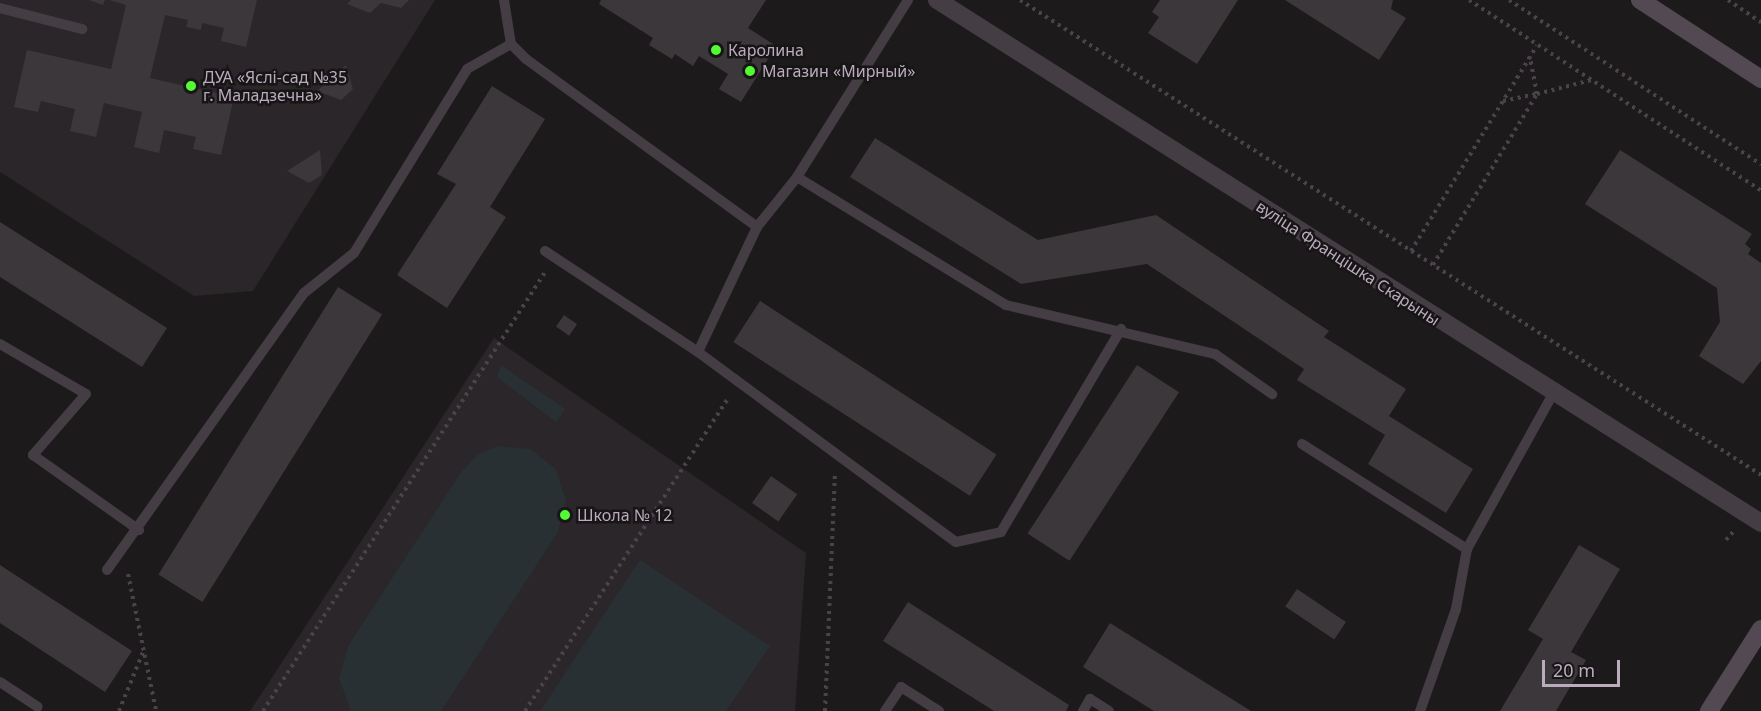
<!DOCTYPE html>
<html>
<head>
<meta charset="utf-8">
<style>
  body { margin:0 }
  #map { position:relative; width:1761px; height:711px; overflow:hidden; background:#1d1a1c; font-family:"Noto Sans",sans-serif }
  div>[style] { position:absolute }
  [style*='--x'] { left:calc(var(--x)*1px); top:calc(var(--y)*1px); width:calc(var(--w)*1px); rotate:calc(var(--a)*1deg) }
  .built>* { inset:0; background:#2a2629 }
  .green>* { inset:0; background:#283033 }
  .building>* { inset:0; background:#3c373b; transform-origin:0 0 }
  .path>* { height:4px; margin-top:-2px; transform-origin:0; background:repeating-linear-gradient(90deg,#4a434b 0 3px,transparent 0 7.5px) }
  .service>* { height:10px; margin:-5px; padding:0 5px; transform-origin:5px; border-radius:5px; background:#443d44 }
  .tertiary>* { height:18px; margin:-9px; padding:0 9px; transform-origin:9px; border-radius:9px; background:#443d44 }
  .secondary>* { height:18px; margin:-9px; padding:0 9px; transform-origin:9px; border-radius:9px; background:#524952 }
  .dots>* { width:16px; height:16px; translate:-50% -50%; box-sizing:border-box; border:3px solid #181517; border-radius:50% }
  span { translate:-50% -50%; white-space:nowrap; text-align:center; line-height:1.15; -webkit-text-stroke:5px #181517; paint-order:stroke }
  .poi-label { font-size:16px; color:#bbacbd }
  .left { translate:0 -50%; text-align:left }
  .street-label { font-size:16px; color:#bbacbd }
  .scale { position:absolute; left:1542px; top:660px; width:78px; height:27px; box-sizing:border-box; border:3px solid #bbacbd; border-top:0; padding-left:8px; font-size:18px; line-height:21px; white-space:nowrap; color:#bbacbd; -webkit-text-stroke:4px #181517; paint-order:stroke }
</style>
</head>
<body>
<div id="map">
  <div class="built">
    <i style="clip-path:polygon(0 0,435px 0,253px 291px,194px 296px,0 172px)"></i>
    <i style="clip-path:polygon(494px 338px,806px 553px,795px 711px,250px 711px)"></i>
  </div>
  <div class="green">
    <i style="clip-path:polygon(501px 365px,565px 409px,556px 422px,497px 377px)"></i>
    <i style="clip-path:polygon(497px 446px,530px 449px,556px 469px,566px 501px,558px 532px,441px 711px,351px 711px,339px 678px,348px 646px,462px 471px,477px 455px)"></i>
    <i style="clip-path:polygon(640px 560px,770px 646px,726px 711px,540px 711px)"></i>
  </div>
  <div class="building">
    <i style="clip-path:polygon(89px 0,105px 0,103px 5px)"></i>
    <i style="clip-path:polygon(109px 0,257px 0,246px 47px,221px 41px,224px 28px,202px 23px,201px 30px,186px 27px,188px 20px,165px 15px,150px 78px,234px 97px,221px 155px,193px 149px,196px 137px,164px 130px,159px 153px,134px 147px,142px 112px,104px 103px,96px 137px,70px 131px,75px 109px,41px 101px,38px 112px,14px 107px,27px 50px,111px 69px,126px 5px)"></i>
    <i style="clip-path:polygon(351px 0,409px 0,401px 8px,381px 3px,370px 13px,347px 4px)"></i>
    <i style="clip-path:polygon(601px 0,766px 0,748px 28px,776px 46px,741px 102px,719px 89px,728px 74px,699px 56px,693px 66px,675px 54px,672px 59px,649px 45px,653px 38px,599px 4px)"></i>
    <i style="clip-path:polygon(1160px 0,1238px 0,1197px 64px,1148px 33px,1159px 17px,1152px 12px)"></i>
    <i style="clip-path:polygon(1285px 0,1393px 0,1391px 9px,1406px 18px,1379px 60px)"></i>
    <i style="clip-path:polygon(346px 65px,353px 89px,341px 100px,317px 91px)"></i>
    <i style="clip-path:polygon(492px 86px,545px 119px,490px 207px,506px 217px,447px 308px,397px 275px,456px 184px,437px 174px)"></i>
    <i style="clip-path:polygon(875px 138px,1038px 240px,1156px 215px,1329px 331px,1324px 337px,1406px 389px,1389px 416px,1473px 469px,1446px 513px,1368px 464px,1385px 435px,1297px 380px,1304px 369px,1147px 264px,1021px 284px,850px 177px)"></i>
    <i style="clip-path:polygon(320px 150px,322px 175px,309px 183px,287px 171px)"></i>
    <i style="clip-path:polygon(1620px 150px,1752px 234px,1745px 244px,1751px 249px,1748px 254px,1761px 263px,1761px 361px,1743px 384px,1699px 356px,1720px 322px,1717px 288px,1585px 204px)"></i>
    <i style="clip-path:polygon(0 222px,167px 328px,142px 367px,0 277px)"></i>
    <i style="left:338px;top:287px;width:52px;height:339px;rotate:32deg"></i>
    <i style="left:760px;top:301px;width:282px;height:49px;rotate:33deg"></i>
    <i style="left:564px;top:315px;width:16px;height:14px;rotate:35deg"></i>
    <i style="left:1137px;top:365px;width:50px;height:201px;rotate:33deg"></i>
    <i style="left:771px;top:476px;width:32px;height:33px;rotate:35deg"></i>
    <i style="clip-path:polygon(1579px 545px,1620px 569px,1571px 652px,1586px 660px,1556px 711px,1500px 711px,1543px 639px,1528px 630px)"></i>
    <i style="clip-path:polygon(0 565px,132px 651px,105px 692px,0 623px)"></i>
    <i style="left:1297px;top:589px;width:59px;height:21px;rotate:34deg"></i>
    <i style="clip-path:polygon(908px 602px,1069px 705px,1066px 711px,994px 711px,883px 641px)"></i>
    <i style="clip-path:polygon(1110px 623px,1251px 711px,1154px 711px,1083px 667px)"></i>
  </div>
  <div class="path">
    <i style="--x:1020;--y:0;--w:880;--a:32.66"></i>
    <i style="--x:1469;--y:0;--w:348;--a:33.1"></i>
    <i style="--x:1509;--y:0;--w:301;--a:33.1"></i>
    <i style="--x:1728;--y:0;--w:40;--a:34"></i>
    <i style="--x:1503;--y:101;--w:35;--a:-12"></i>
    <i style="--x:1537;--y:94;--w:38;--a:-101"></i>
    <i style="--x:1411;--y:251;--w:241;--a:-58.5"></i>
    <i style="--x:1433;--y:265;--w:200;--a:-58.7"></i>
    <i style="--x:1537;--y:94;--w:57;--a:-14.3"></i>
    <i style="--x:1726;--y:540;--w:11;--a:-49"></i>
    <i style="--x:128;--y:574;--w:140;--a:78.4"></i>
    <i style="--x:119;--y:711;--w:64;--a:-67.9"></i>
    <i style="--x:263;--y:711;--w:522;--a:-57.28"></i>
    <i style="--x:525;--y:711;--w:374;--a:-57"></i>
    <i style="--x:825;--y:711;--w:236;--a:-87.6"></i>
  </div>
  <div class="service">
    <i style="--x:504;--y:0;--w:45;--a:81"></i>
    <i style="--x:511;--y:44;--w:21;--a:45"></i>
    <i style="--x:526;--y:59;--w:286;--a:36"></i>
    <i style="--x:757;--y:227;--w:138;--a:115.3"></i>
    <i style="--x:0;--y:8;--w:85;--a:14.4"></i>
    <i style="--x:797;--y:177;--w:209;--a:-57.9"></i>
    <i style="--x:757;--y:227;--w:64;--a:-51.3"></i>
    <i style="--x:797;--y:177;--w:245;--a:31.5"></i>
    <i style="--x:1006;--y:305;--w:215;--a:13.2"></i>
    <i style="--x:1215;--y:354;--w:70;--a:35.1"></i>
    <i style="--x:545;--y:251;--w:183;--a:33.4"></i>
    <i style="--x:698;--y:352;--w:320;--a:36.4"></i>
    <i style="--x:956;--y:542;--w:46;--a:-12.5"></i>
    <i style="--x:1001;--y:532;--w:236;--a:-59.4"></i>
    <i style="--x:0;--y:344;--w:99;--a:30.2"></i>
    <i style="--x:86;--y:394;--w:81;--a:131"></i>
    <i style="--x:33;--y:455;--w:130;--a:35.3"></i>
    <i style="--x:1302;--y:444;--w:196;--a:32.5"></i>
    <i style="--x:1467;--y:549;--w:61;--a:100.4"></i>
    <i style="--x:1456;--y:609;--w:108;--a:109.4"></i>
    <i style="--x:1467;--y:549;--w:177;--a:-61"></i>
    <i style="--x:107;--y:570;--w:340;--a:-54.6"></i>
    <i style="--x:304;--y:293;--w:64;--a:-38.7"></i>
    <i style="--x:354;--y:253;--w:216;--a:-58.4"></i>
    <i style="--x:467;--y:69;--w:51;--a:-29.6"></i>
    <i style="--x:0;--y:682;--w:45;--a:33.3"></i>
    <i style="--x:885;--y:711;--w:29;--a:-56"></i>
    <i style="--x:901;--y:687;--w:45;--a:32.3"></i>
    <i style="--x:1083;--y:711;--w:14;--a:-60"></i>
    <i style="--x:1090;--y:699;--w:22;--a:32"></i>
  </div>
  <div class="tertiary">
    <i style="--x:937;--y:0;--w:976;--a:32.4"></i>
  </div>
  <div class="secondary">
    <i style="--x:1640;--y:0;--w:145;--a:33.1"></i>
    <i style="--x:1709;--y:711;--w:97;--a:-57.6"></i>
  </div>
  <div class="dots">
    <i style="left:716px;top:50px;background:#54fb34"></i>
    <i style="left:750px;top:71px;background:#54fb34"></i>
    <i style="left:191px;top:86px;background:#54fb34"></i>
    <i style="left:565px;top:515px;background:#54fb34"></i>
  </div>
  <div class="poi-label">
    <span class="left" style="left:728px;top:50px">Каролина</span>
    <span class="left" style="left:762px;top:71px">Магазин «Мирный»</span>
    <span class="left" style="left:203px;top:86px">ДУА «Яслі-сад №35<br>г. Маладзечна»</span>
    <span class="left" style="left:577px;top:515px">Школа № 12</span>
  </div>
  <div class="street-label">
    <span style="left:1348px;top:263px;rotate:33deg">вуліца Францішка Скарыны</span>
  </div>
  <div class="scale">20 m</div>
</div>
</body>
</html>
